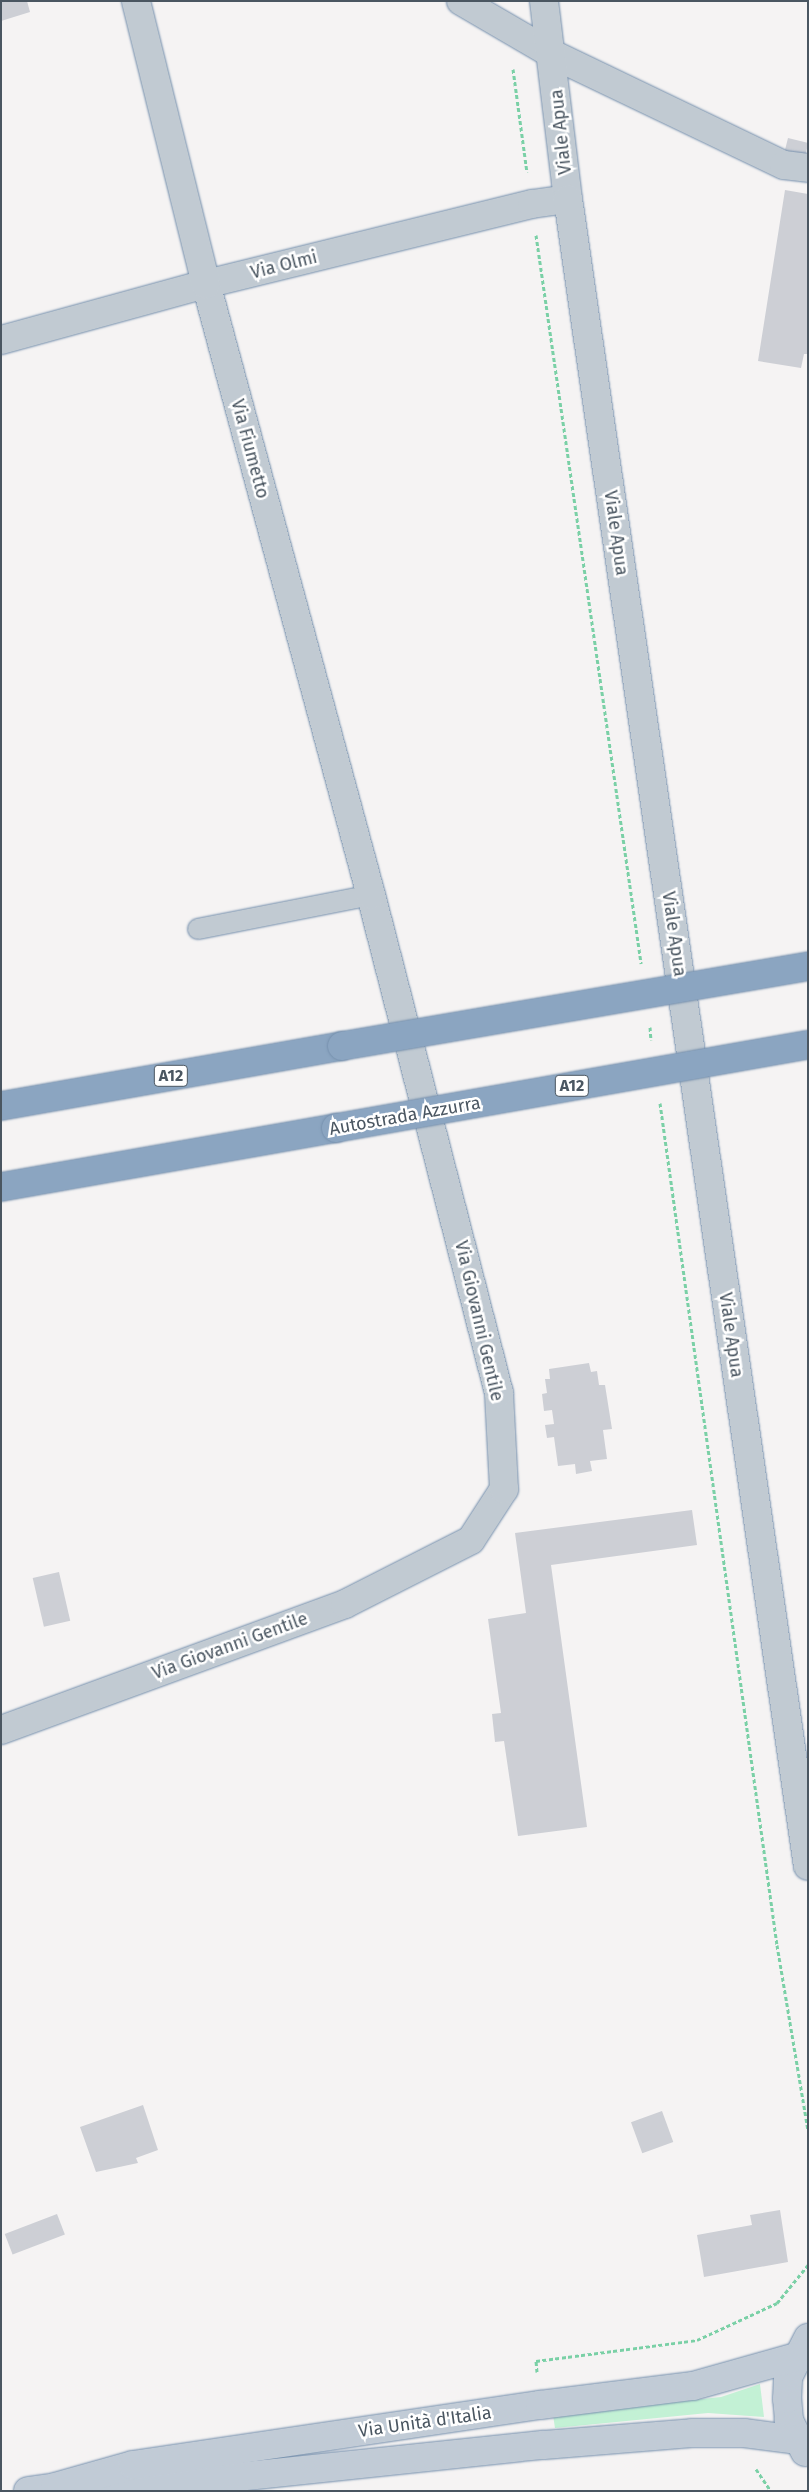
<!DOCTYPE html>
<html>
<head>
<meta charset="utf-8">
<style>
  body { margin:0 }
  #map { position:relative; width:809px; height:2492px; overflow:hidden; background:#f5f3f3; font-family:"Fira Sans",sans-serif }
  div>[style] { position:absolute }
  [style*='--x'] { left:calc(var(--x)*1px); top:calc(var(--y)*1px); width:calc(var(--w)*1px); rotate:calc(var(--a)*1deg) }
  .green>* { inset:0; background:#c3f1d5 }
  .building>* { inset:0; background:#cdcfd5; transform-origin:0 0 }
  .path>* { height:3px; margin-top:-1.5px; transform-origin:0; background:repeating-linear-gradient(90deg,#7ad0a6 0 4px,transparent 0 6.5px) }
  .roads { filter:drop-shadow(0 0 1px #7690ad) drop-shadow(0 0 1px #7690ad) }
  .service>* { height:20px; margin:-10px; padding:0 10px; transform-origin:10px; border-radius:10px; background:#c1cad2 }
  .minor>* { height:28px; margin:-14px; padding:0 14px; transform-origin:14px; border-radius:14px; background:#c1cad2 }
  .tertiary>* { height:28px; margin:-14px; padding:0 14px; transform-origin:14px; border-radius:14px; background:#c1cad2 }
  .secondary>* { height:28px; margin:-14px; padding:0 14px; transform-origin:14px; border-radius:14px; background:#c1cbd6 }
  .motorway>* { height:28px; margin:-14px; padding:0 14px; transform-origin:14px; border-radius:14px; background:#8ba5c1 }
  .bridges { filter:drop-shadow(0 0 1px #7690ad) drop-shadow(0 0 1px #7690ad) }
  .motorway-bridge>* { height:28px; margin:-14px; padding:0 14px; transform-origin:14px; border-radius:14px; background:#8ba5c1 }
  span { translate:-50% -50%; white-space:nowrap; text-align:center; line-height:1.15; -webkit-text-stroke:5px #fff; paint-order:stroke }
  .shield-label span { padding:1px 4px; background:#fff; border:1px solid; border-radius:4px; -webkit-text-stroke-width:0 }
  .shield-label { font-size:16px; color:#4a5661; font-weight:700 }
  .street-label { font-size:18px; color:#4a5661 }
  .frame { position:absolute; inset:0; border:2px solid #4a5661; pointer-events:none }
</style>
</head>
<body>
<div id="map">
  <div class="green">
    <i style="clip-path:polygon(760px 2384px,764px 2417px,708px 2413px,555px 2428px,553px 2415px,721px 2397px)"></i>
  </div>
  <div class="building">
    <i style="clip-path:polygon(1px 1px,27px 1px,30px 12px,1px 21px)"></i>
    <i style="left:788px;top:138px;width:21px;height:16px;rotate:14deg"></i>
    <i style="clip-path:polygon(785px 190px,808px 194px,808px 354px,804px 354px,801px 368px,758px 361px)"></i>
    <i style="clip-path:polygon(589px 1363px,591px 1372px,597px 1371px,599px 1385px,605px 1385px,612px 1429px,603px 1430px,607px 1459px,590px 1461px,592px 1471px,576px 1474px,575px 1464px,558px 1466px,554px 1437px,547px 1438px,545px 1425px,554px 1424px,552px 1410px,544px 1411px,542px 1394px,547px 1393px,545px 1379px,550px 1379px,549px 1369px)"></i>
    <i style="clip-path:polygon(692px 1510px,697px 1545px,551px 1565px,587px 1827px,518px 1836px,504px 1741px,495px 1742px,492px 1714px,501px 1713px,488px 1619px,526px 1613px,515px 1533px)"></i>
    <i style="left:59px;top:1572px;width:50px;height:27px;rotate:77deg"></i>
    <i style="clip-path:polygon(143px 2105px,158px 2150px,136px 2158px,138px 2163px,96px 2172px,80px 2127px)"></i>
    <i style="left:662px;top:2111px;width:33px;height:33px;rotate:70deg"></i>
    <i style="clip-path:polygon(780px 2210px,788px 2262px,704px 2277px,697px 2235px,752px 2225px,750px 2215px)"></i>
    <i style="left:57px;top:2214px;width:22px;height:56px;rotate:69deg"></i>
  </div>
  <div class="path">
    <i style="--x:513;--y:69;--w:104;--a:82.3"></i>
    <i style="--x:536;--y:235;--w:736;--a:81.79"></i>
    <i style="--x:650;--y:1027;--w:13;--a:86"></i>
    <i style="--x:660;--y:1103;--w:850;--a:82.09"></i>
    <i style="--x:777;--y:1945;--w:188;--a:80.5"></i>
    <i style="--x:537;--y:2372;--w:11;--a:-95"></i>
    <i style="--x:536;--y:2361;--w:162;--a:-7.4"></i>
    <i style="--x:697;--y:2340;--w:88;--a:-24.8"></i>
    <i style="--x:777;--y:2303;--w:49;--a:-50.8"></i>
    <i style="--x:756;--y:2469;--w:27;--a:56"></i>
  </div>
  <div class="roads">
    <div class="service">
      <i style="--x:198;--y:929;--w:176;--a:-11.1"></i>
    </div>
    <div class="minor">
      <i style="--x:461;--y:1;--w:105;--a:30.2"></i>
      <i style="--x:552;--y:54;--w:257;--a:25.6"></i>
      <i style="--x:784;--y:165;--w:24;--a:7"></i>
      <i style="--x:1;--y:340;--w:213;--a:-15.3"></i>
      <i style="--x:206;--y:284;--w:336;--a:-13.8"></i>
      <i style="--x:532;--y:204;--w:36;--a:-8"></i>
      <i style="--x:1;--y:1730;--w:366;--a:-20.1"></i>
      <i style="--x:345;--y:1604;--w:141;--a:-26.9"></i>
      <i style="--x:471;--y:1540;--w:61;--a:-57.1"></i>
      <i style="--x:504;--y:1489;--w:96;--a:-93"></i>
      <i style="--x:499;--y:1393;--w:514;--a:-104.41"></i>
      <i style="--x:371;--y:895;--w:633;--a:-105.11"></i>
      <i style="--x:206;--y:284;--w:292;--a:-103.9"></i>
    </div>
    <div class="tertiary">
      <i style="--x:544;--y:1;--w:199;--a:83.1"></i>
      <i style="--x:568;--y:199;--w:1684;--a:81.81"></i>
    </div>
    <div class="secondary">
      <i style="--x:805;--y:2452;--w:36;--a:-117"></i>
      <i style="--x:789;--y:2420;--w:21;--a:-95"></i>
      <i style="--x:787;--y:2399;--w:22;--a:-87"></i>
      <i style="--x:788;--y:2377;--w:44;--a:-62.9"></i>
      <i style="--x:87;--y:2487;--w:45;--a:1.3"></i>
      <i style="--x:132;--y:2488;--w:414;--a:-6"></i>
      <i style="--x:544;--y:2445;--w:148;--a:-4.6"></i>
      <i style="--x:692;--y:2433;--w:52;--a:0"></i>
      <i style="--x:744;--y:2433;--w:53;--a:7.5"></i>
      <i style="--x:28;--y:2491;--w:27;--a:-8"></i>
      <i style="--x:55;--y:2487;--w:81;--a:-15.8"></i>
      <i style="--x:133;--y:2465;--w:411;--a:-8.4"></i>
      <i style="--x:540;--y:2405;--w:154;--a:-7.1"></i>
      <i style="--x:693;--y:2386;--w:107;--a:-15.7"></i>
    </div>
    <div class="motorway">
      <i style="--x:1;--y:1106;--w:346;--a:-10"></i>
      <i style="--x:1;--y:1187;--w:340;--a:-10"></i>
    </div>
  </div>
  <div class="bridges">
    <div class="motorway-bridge">
      <i style="--x:342;--y:1046;--w:473;--a:-9.7"></i>
      <i style="--x:336;--y:1128;--w:479;--a:-10"></i>
    </div>
  </div>
  <div class="shield-label">
    <span style="left:171px;top:1076px">A12</span>
    <span style="left:572px;top:1086px">A12</span>
  </div>
  <div class="street-label">
    <span style="left:561px;top:132px;rotate:-96deg">Viale Apua</span>
    <span style="left:284px;top:265px;rotate:-14deg">Via Olmi</span>
    <span style="left:250px;top:449px;rotate:75deg">Via Fiumetto</span>
    <span style="left:616px;top:533px;rotate:82deg">Viale Apua</span>
    <span style="left:674px;top:934px;rotate:82deg">Viale Apua</span>
    <span style="left:405px;top:1116px;rotate:-10deg">Autostrada Azzurra</span>
    <span style="left:479px;top:1321px;rotate:77deg">Via Giovanni Gentile</span>
    <span style="left:731px;top:1335px;rotate:82deg">Viale Apua</span>
    <span style="left:230px;top:1646px;rotate:-20deg">Via Giovanni Gentile</span>
    <span style="left:425px;top:2422px;rotate:-8deg">Via Unità d'Italia</span>
  </div>
  <div class="frame"></div>
</div>
</body>
</html>
